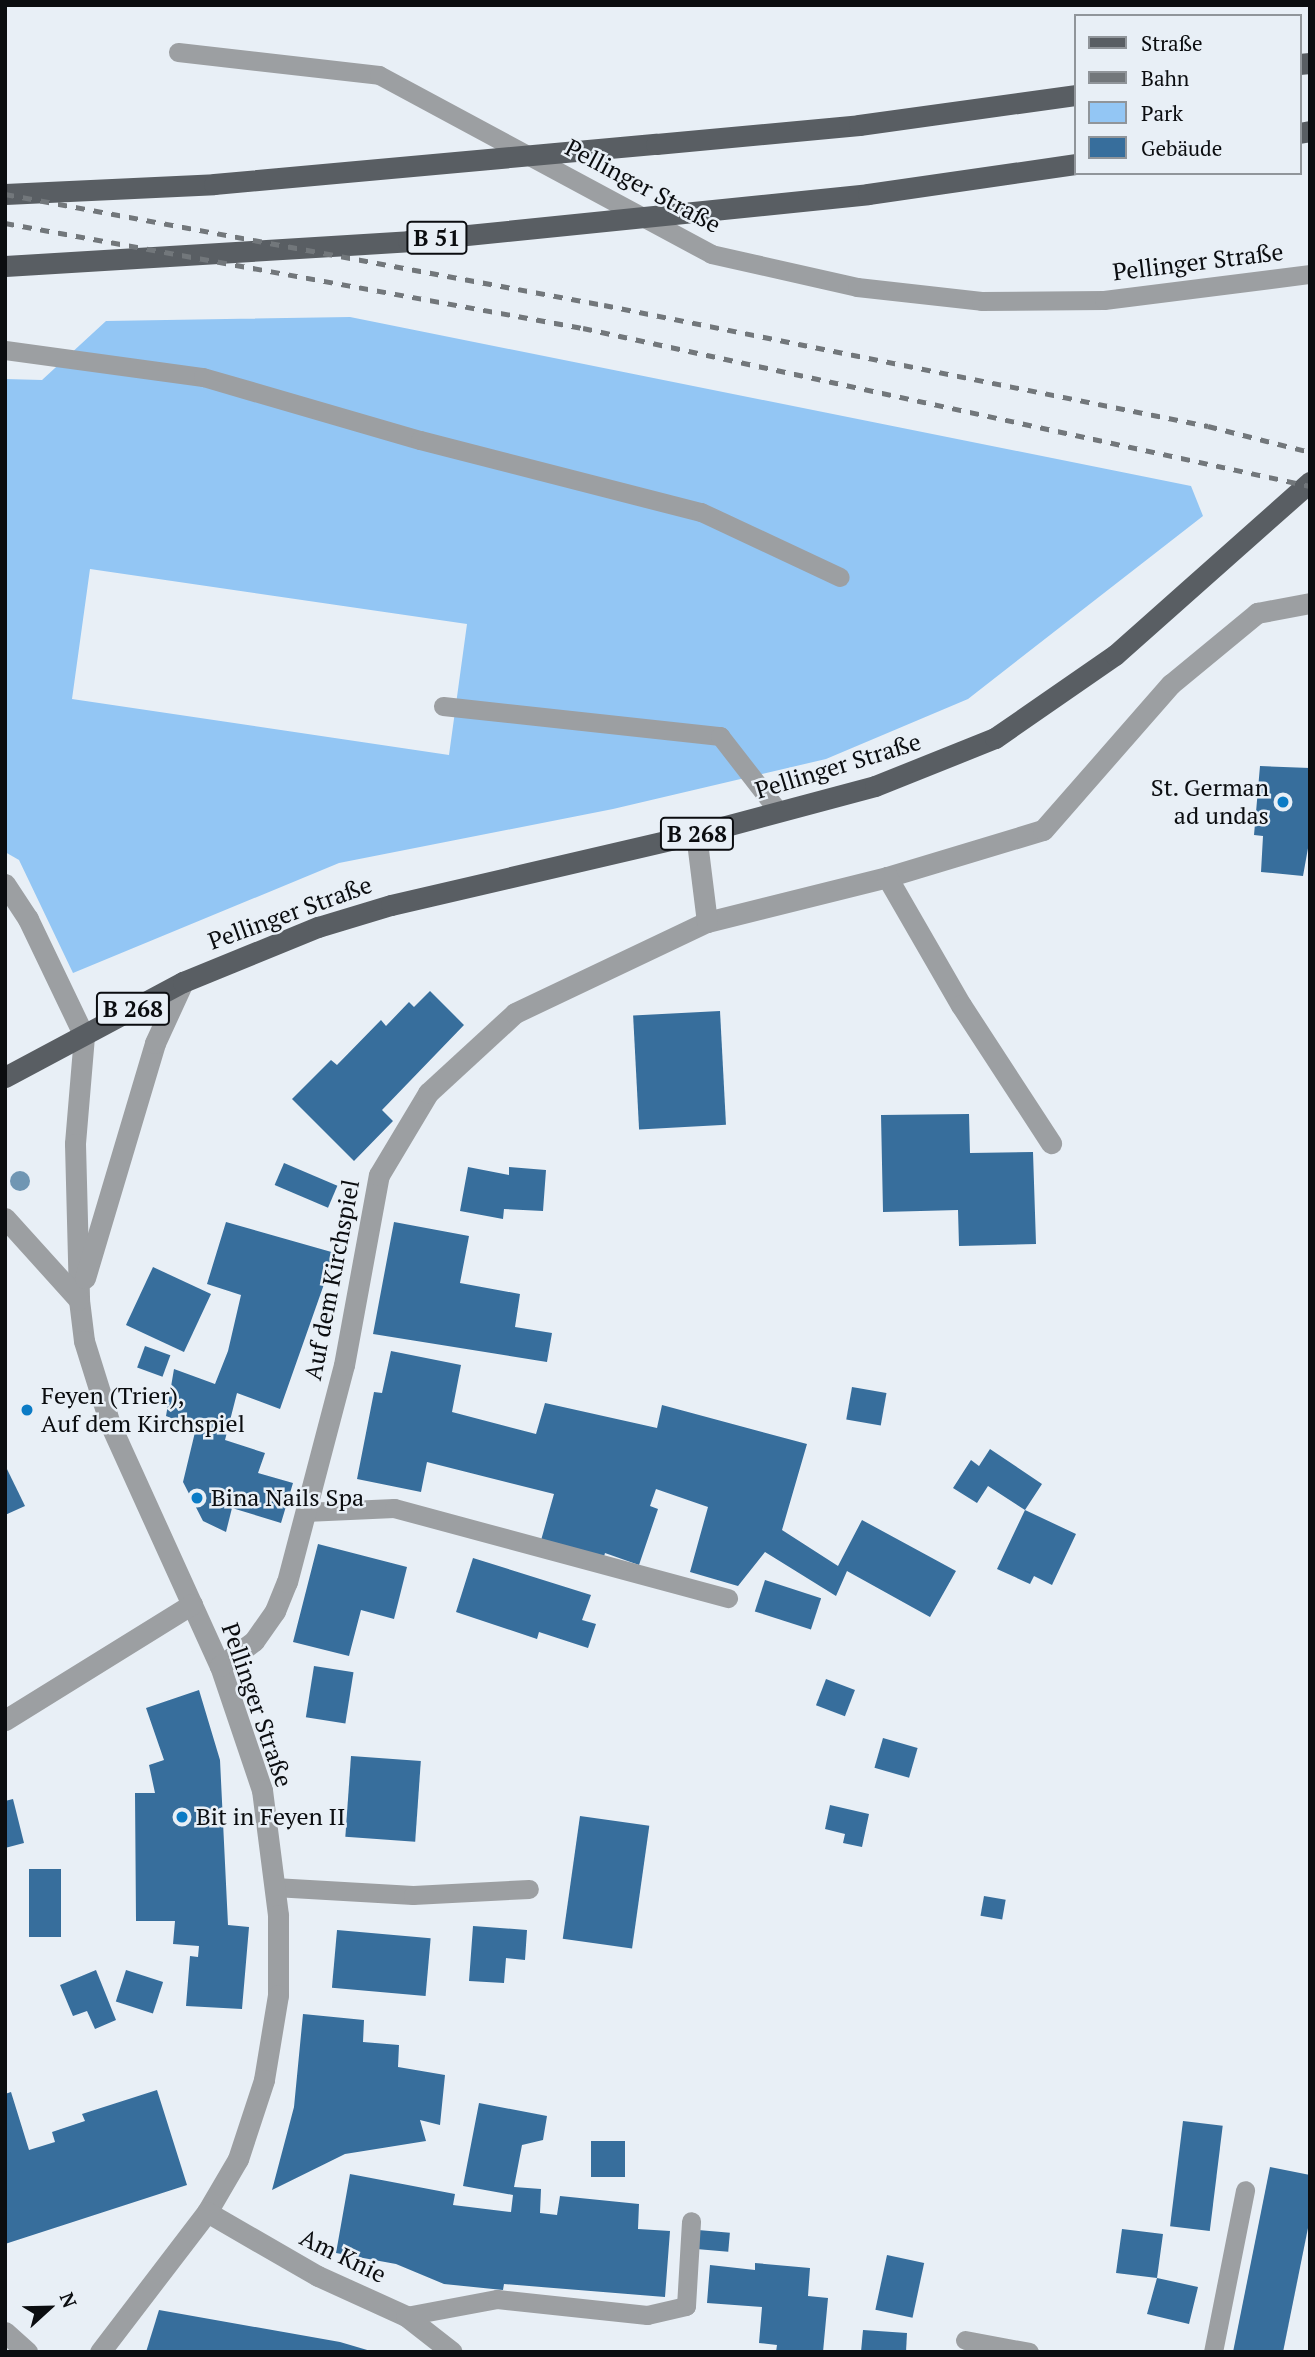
<!DOCTYPE html>
<html>
<head>
<meta charset="utf-8">
<style>
  body { margin:0 }
  #map { position:relative; width:1315px; height:2357px; overflow:hidden; background:#e8eff6; font-family:"PT Serif",serif }
  div>[style] { position:absolute }
  [style*='--x'] { left:calc(var(--x)*1px); top:calc(var(--y)*1px); width:calc(var(--w)*1px); rotate:calc(var(--a)*1deg) }
  .green>* { inset:0; background:#93c6f4 }
  .building>* { inset:0; background:#376e9c; transform-origin:0 0 }
  .service>* { height:19px; margin:-9.5px; padding:0 9.5px; transform-origin:9.5px; border-radius:9.5px; background:#9c9fa2 }
  .minor>* { height:21px; margin:-10.5px; padding:0 10.5px; transform-origin:10.5px; border-radius:10.5px; background:#9c9fa2 }
  .primary>* { height:21px; margin:-10.5px; padding:0 10.5px; transform-origin:10.5px; border-radius:10.5px; background:#595e63 }
  .rail>* { height:5px; margin-top:-2.5px; transform-origin:0; background:repeating-linear-gradient(90deg,#72777b 0 9px,transparent 0 18px) }
  .trees>* { width:20px; height:20px; margin:-10px; border-radius:50%; background:#7096b3 }
  .dots>* { width:19px; height:19px; translate:-50% -50%; box-sizing:border-box; border:4px solid #e8eff6; border-radius:50% }
  span { translate:-50% -50%; white-space:nowrap; text-align:center; line-height:1.15; -webkit-text-stroke:5px #e8eff6; paint-order:stroke }
  .shield-label span { padding:2px 5px; background:#e8eff6; border:2px solid; border-radius:5px; -webkit-text-stroke-width:0 }
  .shield-label { font-size:23px; color:#0b0d10; font-weight:700 }
  .street-label { font-size:24px; color:#0b0d10 }
  .poi-label { font-size:24px; color:#0b0d10 }
  .right { translate:-100% -50%; text-align:right }
  .left { translate:0 -50%; text-align:left }
  .frame { position:absolute; inset:0; border:7px solid #0b0d10; pointer-events:none }
  .legend { position:absolute; left:1074px; top:14px; width:228px; height:161px; box-sizing:border-box; background:#e8eff6; border:2px solid #90959a; margin:0; padding:9px 12px; list-style:none; font-size:21px; color:#0b0d10 }
  .legend li { display:flex; align-items:center; gap:14px; height:35px }
  .legend b { width:35px; border:2px solid #90959a }
  .north { position:absolute; left:14px; top:2273px; width:70px; height:70px; -webkit-text-stroke:5px #e8eff6; paint-order:stroke; rotate:68deg; font-size:19px; font-weight:700; line-height:28px; text-align:center; color:#0b0d10 }
  .north::after { content:''; display:block; margin:auto; width:24px; height:32px; background:#0b0d10; clip-path:polygon(50% 0,100% 100%,50% 72%,0 100%) }
</style>
</head>
<body>
<div id="map">
  <div class="green">
    <i style="clip-path:polygon(evenodd,350px 317px,1191px 486px,1203px 516px,968px 699px,826px 759px,613px 809px,339px 863px,73px 973px,19px 860px,5px 852px,5px 379px,42px 380px,106px 321px,350px 317px,90px 569px,467px 624px,449px 755px,72px 699px,90px 569px)"></i>
  </div>
  <div class="building">
    <i style="clip-path:polygon(1260px 766px,1310px 768px,1310px 837px,1303px 876px,1261px 872px,1263px 836px,1254px 835px)"></i>
    <i style="clip-path:polygon(430px 991px,464px 1025px,382px 1110px,393px 1121px,354px 1161px,292px 1099px,331px 1060px,337px 1065px,381px 1020px,386px 1026px,409px 1002px,414px 1007px)"></i>
    <i style="left:720px;top:1011px;width:114px;height:87px;rotate:87deg"></i>
    <i style="clip-path:polygon(969px 1114px,970px 1153px,1033px 1152px,1036px 1244px,959px 1246px,958px 1210px,883px 1212px,881px 1115px)"></i>
    <i style="left:284px;top:1163px;width:58px;height:24px;rotate:23deg"></i>
    <i style="clip-path:polygon(468px 1167px,509px 1175px,509px 1167px,546px 1170px,543px 1211px,504px 1209px,503px 1219px,460px 1211px)"></i>
    <i style="clip-path:polygon(226px 1222px,335px 1253px,280px 1409px,237px 1393px,225px 1440px,265px 1453px,258px 1473px,293px 1483px,281px 1523px,232px 1508px,226px 1532px,203px 1521px,183px 1482px,196px 1428px,166px 1416px,174px 1369px,215px 1384px,228px 1351px,241px 1295px,207px 1284px)"></i>
    <i style="clip-path:polygon(394px 1222px,469px 1236px,460px 1283px,520px 1294px,515px 1327px,552px 1333px,547px 1362px,373px 1334px)"></i>
    <i style="left:153px;top:1267px;width:64px;height:64px;rotate:25deg"></i>
    <i style="left:145px;top:1346px;width:27px;height:23px;rotate:20deg"></i>
    <i style="clip-path:polygon(391px 1351px,461px 1365px,452px 1412px,536px 1434px,545px 1403px,657px 1428px,662px 1405px,807px 1444px,782px 1530px,838px 1566px,862px 1520px,956px 1571px,930px 1617px,847px 1571px,836px 1596px,765px 1552px,738px 1586px,690px 1572px,708px 1507px,656px 1489px,650px 1506px,658px 1509px,639px 1565px,605px 1553px,603px 1560px,540px 1544px,554px 1494px,427px 1462px,421px 1492px,357px 1479px,374px 1392px,382px 1393px)"></i>
    <i style="left:852px;top:1387px;width:35px;height:33px;rotate:10deg"></i>
    <i style="clip-path:polygon(990px 1449px,1042px 1484px,1025px 1510px,1076px 1534px,1052px 1585px,1034px 1576px,1030px 1584px,997px 1569px,1025px 1510px,988px 1486px,977px 1503px,953px 1488px,971px 1460px,979px 1466px)"></i>
    <i style="clip-path:polygon(5px 1465px,25px 1506px,5px 1515px)"></i>
    <i style="clip-path:polygon(318px 1544px,407px 1567px,394px 1619px,361px 1610px,349px 1656px,293px 1642px)"></i>
    <i style="clip-path:polygon(473px 1558px,591px 1595px,582px 1620px,596px 1624px,588px 1648px,539px 1632px,537px 1639px,456px 1612px)"></i>
    <i style="left:765px;top:1580px;width:59px;height:33px;rotate:18deg"></i>
    <i style="left:314px;top:1666px;width:40px;height:52px;rotate:9deg"></i>
    <i style="left:826px;top:1679px;width:31px;height:28px;rotate:21deg"></i>
    <i style="clip-path:polygon(199px 1690px,220px 1760px,228px 1925px,249px 1927px,242px 2009px,186px 2006px,190px 1956px,198px 1957px,199px 1946px,173px 1944px,175px 1921px,136px 1921px,135px 1793px,155px 1793px,149px 1765px,164px 1760px,146px 1708px)"></i>
    <i style="left:883px;top:1738px;width:36px;height:31px;rotate:16deg"></i>
    <i style="left:351px;top:1756px;width:70px;height:81px;rotate:4deg"></i>
    <i style="clip-path:polygon(13px 1799px,24px 1843px,5px 1848px,5px 1801px)"></i>
    <i style="clip-path:polygon(830px 1805px,869px 1814px,862px 1847px,843px 1843px,845px 1834px,825px 1829px)"></i>
    <i style="left:580px;top:1816px;width:70px;height:124px;rotate:8deg"></i>
    <i style="left:29px;top:1869px;width:32px;height:68px"></i>
    <i style="left:984px;top:1896px;width:22px;height:20px;rotate:10deg"></i>
    <i style="clip-path:polygon(473px 1926px,527px 1930px,525px 1960px,506px 1958px,504px 1983px,469px 1981px)"></i>
    <i style="left:337px;top:1930px;width:94px;height:58px;rotate:5deg"></i>
    <i style="clip-path:polygon(96px 1970px,116px 2020px,95px 2029px,87px 2011px,73px 2016px,60px 1985px)"></i>
    <i style="left:126px;top:1970px;width:39px;height:33px;rotate:18deg"></i>
    <i style="clip-path:polygon(303px 2014px,364px 2020px,363px 2042px,399px 2045px,398px 2067px,445px 2075px,440px 2125px,420px 2120px,426px 2141px,345px 2154px,272px 2190px,294px 2107px)"></i>
    <i style="clip-path:polygon(157px 2090px,187px 2185px,5px 2244px,5px 2094px,11px 2092px,29px 2150px,55px 2142px,52px 2132px,85px 2121px,82px 2114px)"></i>
    <i style="clip-path:polygon(479px 2103px,547px 2116px,543px 2140px,522px 2145px,514px 2187px,541px 2189px,540px 2213px,557px 2215px,560px 2196px,639px 2204px,638px 2229px,670px 2231px,665px 2297px,504px 2284px,503px 2290px,444px 2284px,396px 2264px,336px 2253px,350px 2174px,455px 2194px,453px 2205px,511px 2212px,513px 2195px,463px 2186px)"></i>
    <i style="left:1183px;top:2121px;width:40px;height:106px;rotate:7deg"></i>
    <i style="left:591px;top:2141px;width:34px;height:36px"></i>
    <i style="clip-path:polygon(1270px 2167px,1310px 2175px,1310px 2218px,1283px 2352px,1233px 2352px)"></i>
    <i style="clip-path:polygon(1122px 2229px,1163px 2234px,1157px 2278px,1198px 2287px,1189px 2324px,1147px 2314px,1157px 2278px,1116px 2273px)"></i>
    <i style="left:698px;top:2230px;width:32px;height:19px;rotate:5deg"></i>
    <i style="left:887px;top:2255px;width:38px;height:56px;rotate:12deg"></i>
    <i style="clip-path:polygon(755px 2263px,810px 2268px,808px 2296px,828px 2298px,823px 2352px,776px 2352px,777px 2345px,759px 2343px,762px 2307px,707px 2303px,710px 2265px,755px 2270px)"></i>
    <i style="clip-path:polygon(159px 2310px,340px 2342px,374px 2352px,146px 2352px)"></i>
    <i style="clip-path:polygon(863px 2330px,907px 2333px,906px 2352px,861px 2352px)"></i>
  </div>
  <div class="service">
    <i style="--x:178;--y:52;--w:202;--a:6.5"></i>
    <i style="--x:379;--y:75;--w:377;--a:28.3"></i>
    <i style="--x:711;--y:254;--w:150;--a:12.7"></i>
    <i style="--x:857;--y:287;--w:125;--a:6.4"></i>
    <i style="--x:981;--y:301;--w:123;--a:-0.5"></i>
    <i style="--x:1104;--y:300;--w:208;--a:-7.2"></i>
    <i style="--x:5;--y:350;--w:200;--a:7.8"></i>
    <i style="--x:203;--y:377;--w:226;--a:16.2"></i>
    <i style="--x:420;--y:440;--w:290;--a:14.4"></i>
    <i style="--x:701;--y:512;--w:153;--a:25.1"></i>
    <i style="--x:443;--y:706;--w:279;--a:6.2"></i>
    <i style="--x:720;--y:736;--w:96;--a:52.2"></i>
    <i style="--x:305;--y:1512;--w:89;--a:-2.6"></i>
    <i style="--x:394;--y:1508;--w:346;--a:15.1"></i>
    <i style="--x:274;--y:1887;--w:139;--a:3.3"></i>
    <i style="--x:413;--y:1895;--w:116;--a:-3"></i>
    <i style="--x:406;--y:2316;--w:93;--a:-10.6"></i>
    <i style="--x:497;--y:2299;--w:151;--a:6.1"></i>
    <i style="--x:647;--y:2315;--w:40;--a:-13"></i>
    <i style="--x:686;--y:2306;--w:85;--a:-86.6"></i>
    <i style="--x:965;--y:2340;--w:65;--a:10.6"></i>
    <i style="--x:1213;--y:2352;--w:165;--a:-78.8"></i>
  </div>
  <div class="minor">
    <i style="--x:887;--y:877;--w:163;--a:-16.8"></i>
    <i style="--x:1043;--y:830;--w:194;--a:-48.8"></i>
    <i style="--x:1171;--y:684;--w:112;--a:-39.5"></i>
    <i style="--x:1257;--y:613;--w:54;--a:-10.7"></i>
    <i style="--x:5;--y:884;--w:42;--a:56.7"></i>
    <i style="--x:28;--y:919;--w:130;--a:64.4"></i>
    <i style="--x:84;--y:1036;--w:108;--a:94.8"></i>
    <i style="--x:75;--y:1144;--w:156;--a:88.5"></i>
    <i style="--x:79;--y:1300;--w:41;--a:83"></i>
    <i style="--x:84;--y:1341;--w:87;--a:72.6"></i>
    <i style="--x:110;--y:1424;--w:266;--a:65.6"></i>
    <i style="--x:220;--y:1666;--w:131;--a:71.3"></i>
    <i style="--x:262;--y:1790;--w:126;--a:82.7"></i>
    <i style="--x:278;--y:1915;--w:80;--a:90"></i>
    <i style="--x:278;--y:1995;--w:86;--a:99.4"></i>
    <i style="--x:264;--y:2080;--w:83;--a:108.2"></i>
    <i style="--x:238;--y:2159;--w:61;--a:120.3"></i>
    <i style="--x:207;--y:2212;--w:176;--a:127.4"></i>
    <i style="--x:707;--y:922;--w:186;--a:-14"></i>
    <i style="--x:887;--y:877;--w:148;--a:60"></i>
    <i style="--x:961;--y:1005;--w:165;--a:56.9"></i>
    <i style="--x:5;--y:1218;--w:110;--a:47.9"></i>
    <i style="--x:85;--y:1278;--w:245;--a:-73.4"></i>
    <i style="--x:155;--y:1043;--w:67;--a:-65.3"></i>
    <i style="--x:220;--y:1666;--w:42;--a:-36.3"></i>
    <i style="--x:254;--y:1641;--w:37;--a:-55"></i>
    <i style="--x:275;--y:1611;--w:31;--a:-68"></i>
    <i style="--x:287;--y:1582;--w:224;--a:-75.3"></i>
    <i style="--x:344;--y:1365;--w:193;--a:-79.6"></i>
    <i style="--x:379;--y:1175;--w:96;--a:-59.1"></i>
    <i style="--x:428;--y:1093;--w:118;--a:-42.6"></i>
    <i style="--x:515;--y:1013;--w:212;--a:-25.4"></i>
    <i style="--x:707;--y:922;--w:89;--a:-97.1"></i>
    <i style="--x:5;--y:1720;--w:220;--a:-31.8"></i>
    <i style="--x:207;--y:2212;--w:128;--a:30"></i>
    <i style="--x:318;--y:2276;--w:97;--a:24.4"></i>
    <i style="--x:406;--y:2316;--w:58;--a:38"></i>
    <i style="--x:5;--y:2332;--w:30;--a:42"></i>
  </div>
  <div class="primary">
    <i style="--x:1299;--y:64;--w:11;--a:-5"></i>
    <i style="--x:1299;--y:133;--w:11;--a:-10"></i>
    <i style="--x:5;--y:194;--w:209;--a:-2.7"></i>
    <i style="--x:214;--y:184;--w:444;--a:-5.2"></i>
    <i style="--x:656;--y:144;--w:204;--a:-5.3"></i>
    <i style="--x:859;--y:125;--w:218;--a:-7.9"></i>
    <i style="--x:5;--y:266;--w:404;--a:-3.5"></i>
    <i style="--x:408;--y:241;--w:462;--a:-5.8"></i>
    <i style="--x:868;--y:194;--w:209;--a:-8.2"></i>
    <i style="--x:5;--y:1077;--w:202;--a:-28.1"></i>
    <i style="--x:183;--y:982;--w:146;--a:-22.2"></i>
    <i style="--x:318;--y:927;--w:76;--a:-16.8"></i>
    <i style="--x:391;--y:905;--w:313;--a:-13.1"></i>
    <i style="--x:696;--y:834;--w:185;--a:-15"></i>
    <i style="--x:875;--y:786;--w:129;--a:-21.8"></i>
    <i style="--x:995;--y:738;--w:146;--a:-34.7"></i>
    <i style="--x:1115;--y:655;--w:261;--a:-41.6"></i>
  </div>
  <div class="rail">
    <i style="--x:5;--y:194;--w:609;--a:10.5"></i>
    <i style="--x:604;--y:305;--w:616;--a:11.33"></i>
    <i style="--x:1208;--y:426;--w:105;--a:14.3"></i>
    <i style="--x:5;--y:223;--w:587;--a:10.3"></i>
    <i style="--x:583;--y:328;--w:744;--a:12.26"></i>
  </div>
  <div class="trees">
    <i style="left:20px;top:1181px"></i>
  </div>
  <div class="dots">
    <i style="left:1283px;top:802px;background:#0b7bc5"></i>
    <i style="left:27px;top:1410px;background:#0b7bc5"></i>
    <i style="left:197px;top:1498px;background:#0b7bc5"></i>
    <i style="left:182px;top:1817px;background:#0b7bc5"></i>
  </div>
  <div class="shield-label">
    <span style="left:437px;top:238px">B 51</span>
    <span style="left:697px;top:834px">B 268</span>
    <span style="left:133px;top:1009px">B 268</span>
  </div>
  <div class="street-label">
    <span style="left:643px;top:186px;rotate:28deg">Pellinger Straße</span>
    <span style="left:1198px;top:262px;rotate:-7deg">Pellinger Straße</span>
    <span style="left:838px;top:766px;rotate:-17deg">Pellinger Straße</span>
    <span style="left:290px;top:913px;rotate:-20deg">Pellinger Straße</span>
    <span style="left:332px;top:1280px;rotate:-79deg">Auf dem Kirchspiel</span>
    <span style="left:257px;top:1705px;rotate:71deg">Pellinger Straße</span>
    <span style="left:343px;top:2256px;rotate:26deg">Am Knie</span>
  </div>
  <div class="poi-label">
    <span class="right" style="left:1269px;top:802px">St. German<br>ad undas</span>
    <span class="left" style="left:41px;top:1410px">Feyen (Trier),<br>Auf dem Kirchspiel</span>
    <span class="left" style="left:211px;top:1498px">Bina Nails Spa</span>
    <span class="left" style="left:196px;top:1817px">Bit in Feyen II</span>
  </div>
  <div class="frame"></div>
  <ul class="legend">
  <li><b style="height:9px;background:#595e63"></b>Straße</li>
  <li><b style="height:9px;background:#72777b"></b>Bahn</li>
  <li><b style="height:19px;background:#93c6f4"></b>Park</li>
  <li><b style="height:19px;background:#376e9c"></b>Gebäude</li>
  </ul>
  <div class="north">N</div>
</div>
</body>
</html>
